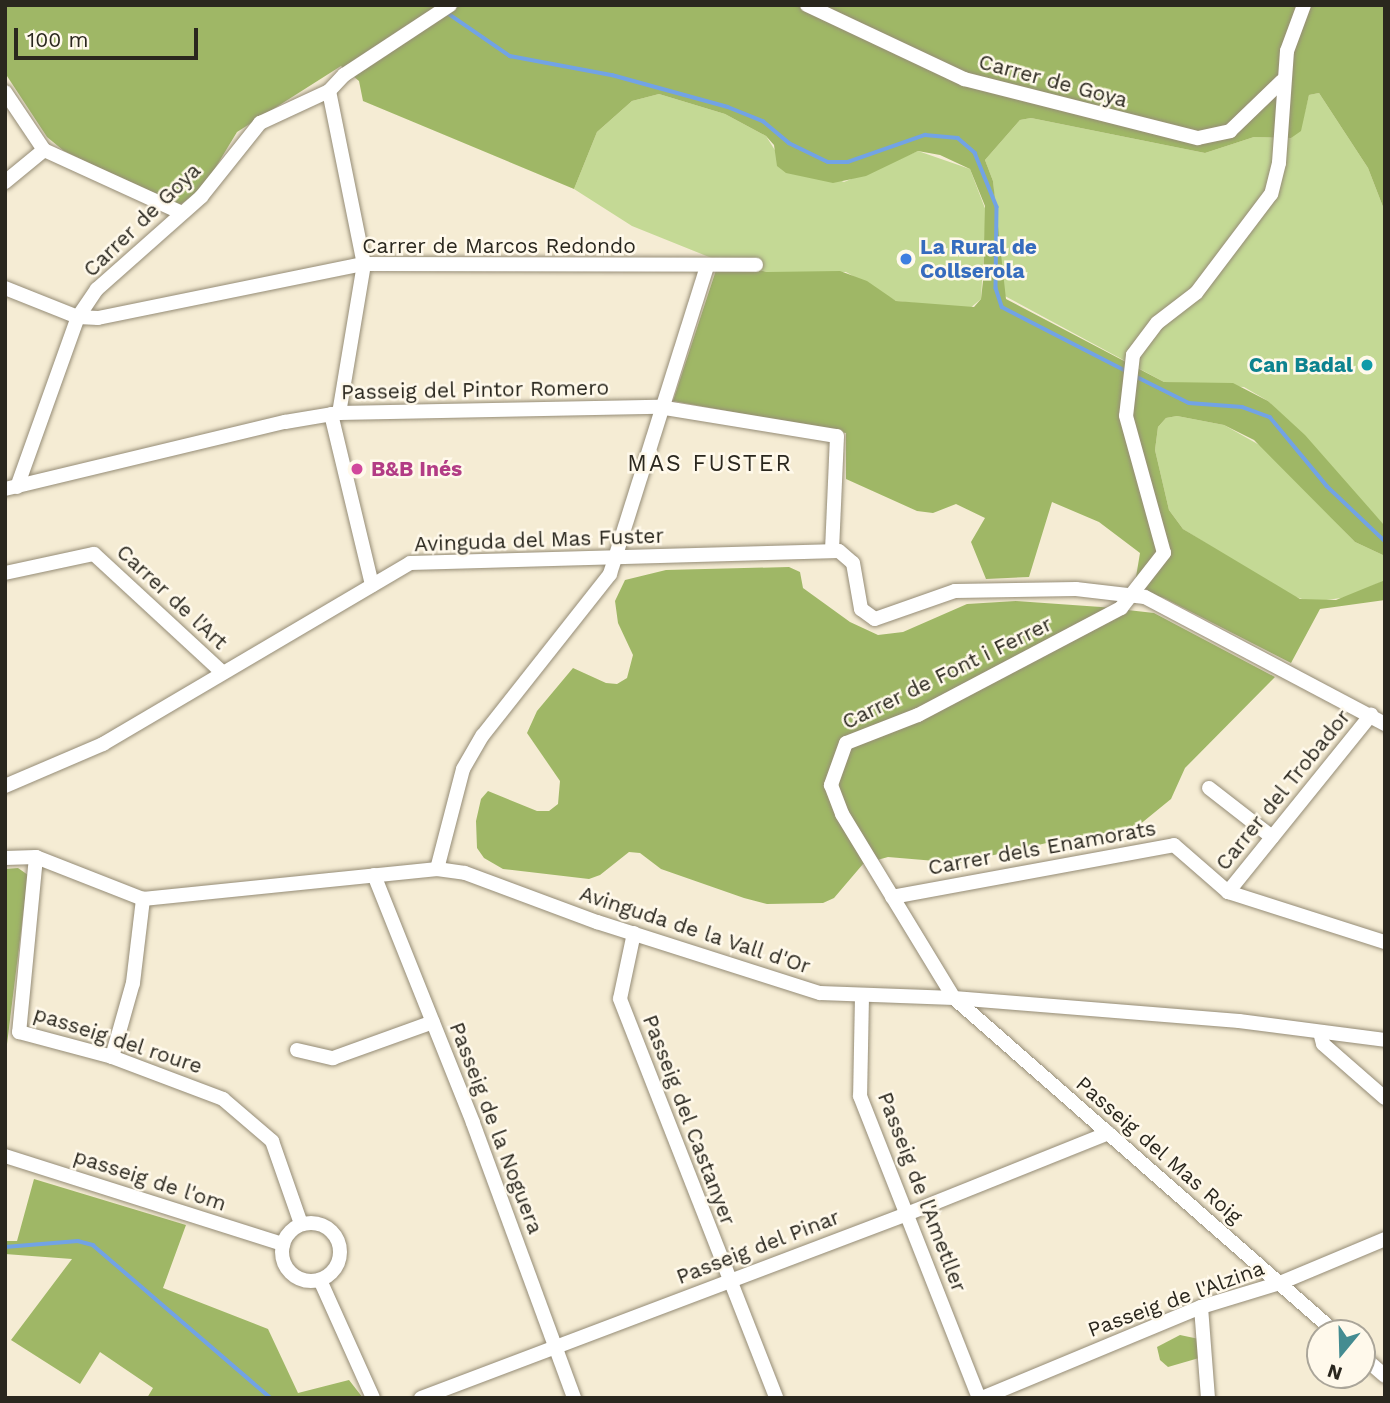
<!DOCTYPE html>
<html>
<head>
<meta charset="utf-8">
<style>
  body { margin:0 }
  #map { position:relative; width:1390px; height:1403px; overflow:hidden; background:#f5ecd4; font-family:"Work Sans",sans-serif }
  div>[style] { position:absolute }
  [style*='--x'] { left:calc(var(--x)*1px); top:calc(var(--y)*1px); width:calc(var(--w)*1px); rotate:calc(var(--a)*1deg) }
  .green>* { inset:0; background:#c4d995 }
  .forest>* { inset:0; background:#9fb766 }
  .stream>* { height:3.5px; margin:-1.75px; padding:0 1.75px; transform-origin:1.75px; border-radius:1.75px; background:#72a3e5 }
  .roads { filter:drop-shadow(0 0 2px #958c76) drop-shadow(0 0 2px #958c76) }
  .minor>* { height:14px; margin:-7px; padding:0 7px; transform-origin:7px; border-radius:7px; background:#fff }
  .minor>.ring { margin:-7px; padding:0; box-sizing:content-box; background:none; border:14px solid #fff; border-radius:50% }
  .dots>* { width:19px; height:19px; translate:-50% -50%; box-sizing:border-box; border:4px solid #fff9eb; border-radius:50% }
  span { translate:-50% -50%; white-space:nowrap; text-align:center; line-height:1.15; -webkit-text-stroke:5px #fff9eb; paint-order:stroke }
  .street-label { font-size:21px; color:#2a271e }
  .shop-label { font-size:21px; color:#366cbe; font-weight:700 }
  .left { translate:0 -50%; text-align:left }
  .culture-label { font-size:21px; color:#0d838f; font-weight:700 }
  .right { translate:-100% -50%; text-align:right }
  .hotel-label { font-size:21px; color:#b23c85; font-weight:700 }
  .neighbourhood-label { font-size:23px; color:#2a271e; letter-spacing:2px }
  .frame { position:absolute; inset:0; border:7px solid #2a271e; pointer-events:none }
  .north { position:absolute; left:1306px; top:1319px; width:70px; height:70px; box-sizing:border-box; background:#fff9eb; border:2px solid #aaa599; border-radius:50%; rotate:199deg; font-size:19px; font-weight:700; line-height:28px; text-align:center; color:#2a271e }
  .north::after { content:''; display:block; margin:auto; width:24px; height:32px; background:#448c91; clip-path:polygon(50% 0,100% 100%,50% 72%,0 100%) }
  .scale { position:absolute; left:14px; top:28px; width:184px; height:32px; box-sizing:border-box; border:4px solid #2a271e; border-top:0; padding-left:9px; font-size:21px; line-height:24px; white-space:nowrap; color:#2a271e; -webkit-text-stroke:5px #fff9eb; paint-order:stroke }
</style>
</head>
<body>
<div id="map">
  <div class="green">
    <i style="clip-path:polygon(1319px 93px,1368px 168px,1385px 212px,1385px 526px,1268px 401px,1244px 387px,1164px 382px,1003px 295px,993px 181px,985px 160px,1020px 120px,1031px 118px,1205px 153px,1254px 137px,1291px 138px,1303px 119px,1309px 95px)"></i>
    <i style="clip-path:polygon(659px 94px,725px 114px,766px 136px,778px 155px,844px 182px,918px 151px,970px 169px,986px 211px,981px 299px,969px 309px,896px 301px,846px 272px,767px 272px,719px 261px,632px 226px,574px 189px,597px 132px,632px 101px)"></i>
    <i style="clip-path:polygon(1177px 416px,1224px 425px,1263px 447px,1355px 542px,1385px 556px,1385px 580px,1348px 597px,1312px 602px,1289px 595px,1183px 529px,1169px 510px,1155px 450px,1158px 427px,1166px 418px)"></i>
  </div>
  <div class="forest">
    <i style="clip-path:polygon(5px 5px,1385px 5px,1385px 212px,1368px 168px,1319px 93px,1309px 95px,1301px 131px,1291px 138px,1254px 137px,1205px 153px,1031px 118px,1020px 120px,985px 160px,993px 181px,1006px 299px,1164px 382px,1233px 383px,1268px 401px,1305px 435px,1385px 526px,1385px 556px,1355px 542px,1254px 440px,1224px 425px,1177px 416px,1166px 418px,1158px 427px,1155px 450px,1169px 510px,1183px 529px,1300px 599px,1336px 600px,1385px 580px,1385px 600px,1320px 609px,1291px 663px,1164px 598px,1134px 589px,1140px 553px,1099px 522px,1052px 502px,1029px 577px,986px 579px,971px 542px,985px 518px,956px 504px,933px 513px,917px 511px,846px 479px,846px 433px,673px 401px,719px 261px,767px 272px,840px 271px,867px 281px,896px 301px,974px 307px,981px 299px,983px 281px,985px 206px,970px 169px,940px 155px,918px 151px,866px 176px,833px 183px,786px 173px,777px 166px,774px 145px,766px 136px,725px 114px,659px 94px,632px 101px,597px 132px,574px 189px,363px 101px,359px 81px,341px 66px,237px 132px,202px 190px,178px 206px,64px 151px,47px 137px,5px 73px)"></i>
    <i style="clip-path:polygon(789px 567px,800px 572px,803px 588px,850px 622px,878px 635px,903px 632px,967px 604px,1016px 601px,1101px 607px,1154px 613px,1275px 677px,1185px 768px,1171px 799px,1133px 830px,1077px 836px,959px 863px,888px 857px,863px 864px,834px 898px,823px 903px,767px 904px,744px 898px,661px 869px,640px 853px,629px 852px,600px 875px,589px 879px,503px 869px,484px 858px,477px 848px,476px 821px,481px 799px,488px 791px,537px 811px,549px 811px,558px 804px,560px 781px,527px 733px,537px 711px,573px 668px,606px 683px,617px 684px,627px 678px,633px 655px,618px 623px,615px 601px,625px 580px,666px 570px)"></i>
    <i style="clip-path:polygon(18px 868px,28px 875px,5px 1060px,5px 869px)"></i>
    <i style="clip-path:polygon(34px 1179px,186px 1225px,163px 1288px,268px 1329px,298px 1393px,349px 1380px,363px 1398px,147px 1398px,153px 1388px,100px 1352px,80px 1384px,11px 1340px,72px 1259px,5px 1254px,5px 1241px,17px 1241px)"></i>
    <i style="clip-path:polygon(1180px 1335px,1199px 1339px,1199px 1358px,1168px 1367px,1160px 1360px,1157px 1347px)"></i>
  </div>
  <div class="stream">
    <i style="--x:446;--y:12;--w:78;--a:34.5"></i>
    <i style="--x:510;--y:56;--w:104;--a:10.6"></i>
    <i style="--x:612;--y:75;--w:120;--a:15.4"></i>
    <i style="--x:728;--y:107;--w:38;--a:22"></i>
    <i style="--x:763;--y:121;--w:34;--a:40"></i>
    <i style="--x:789;--y:143;--w:43;--a:26"></i>
    <i style="--x:828;--y:162;--w:20;--a:0"></i>
    <i style="--x:848;--y:162;--w:82;--a:-19.3"></i>
    <i style="--x:925;--y:135;--w:33;--a:5"></i>
    <i style="--x:958;--y:138;--w:23;--a:41"></i>
    <i style="--x:975;--y:153;--w:58;--a:67.8"></i>
    <i style="--x:997;--y:207;--w:81;--a:90.7"></i>
    <i style="--x:996;--y:288;--w:20;--a:72"></i>
    <i style="--x:1002;--y:307;--w:142;--a:27.3"></i>
    <i style="--x:1135;--y:376;--w:60;--a:26.6"></i>
    <i style="--x:1189;--y:403;--w:53;--a:4.3"></i>
    <i style="--x:1242;--y:407;--w:30;--a:20"></i>
    <i style="--x:1270;--y:417;--w:89;--a:50.4"></i>
    <i style="--x:1327;--y:486;--w:80;--a:43.5"></i>
    <i style="--x:5;--y:1247;--w:73;--a:-4.7"></i>
    <i style="--x:78;--y:1241;--w:16;--a:15"></i>
    <i style="--x:93;--y:1245;--w:235;--a:40.7"></i>
  </div>
  <div class="roads">
    <div class="minor">
      <i style="--x:807;--y:5;--w:174;--a:25.2"></i>
      <i style="--x:964;--y:79;--w:241;--a:14.2"></i>
      <i style="--x:1198;--y:138;--w:33;--a:-12"></i>
      <i style="--x:1230;--y:131;--w:72;--a:-43.9"></i>
      <i style="--x:1304;--y:5;--w:49;--a:110.3"></i>
      <i style="--x:1287;--y:51;--w:112;--a:94.1"></i>
      <i style="--x:1279;--y:163;--w:32;--a:104"></i>
      <i style="--x:1271;--y:194;--w:124;--a:127.1"></i>
      <i style="--x:1196;--y:293;--w:49;--a:142.4"></i>
      <i style="--x:1157;--y:323;--w:40;--a:127"></i>
      <i style="--x:1133;--y:355;--w:61;--a:96.5"></i>
      <i style="--x:1126;--y:416;--w:142;--a:74.5"></i>
      <i style="--x:1164;--y:553;--w:70;--a:128"></i>
      <i style="--x:1121;--y:608;--w:229;--a:152.2"></i>
      <i style="--x:918;--y:715;--w:77;--a:158.7"></i>
      <i style="--x:846;--y:743;--w:45;--a:109.7"></i>
      <i style="--x:831;--y:785;--w:31;--a:69"></i>
      <i style="--x:842;--y:814;--w:215;--a:58.7"></i>
      <i style="--x:954;--y:998;--w:508;--a:41.25"></i>
      <i style="--x:329;--y:91;--w:177;--a:78.6"></i>
      <i style="--x:364;--y:264;--w:151;--a:99.5"></i>
      <i style="--x:5;--y:92;--w:70;--a:56.1"></i>
      <i style="--x:44;--y:150;--w:152;--a:24.5"></i>
      <i style="--x:5;--y:182;--w:50;--a:-39.4"></i>
      <i style="--x:5;--y:288;--w:79;--a:21.7"></i>
      <i style="--x:78;--y:317;--w:20;--a:3"></i>
      <i style="--x:98;--y:318;--w:271;--a:-11.5"></i>
      <i style="--x:364;--y:264;--w:392;--a:0.1"></i>
      <i style="--x:331;--y:414;--w:176;--a:76.5"></i>
      <i style="--x:17;--y:487;--w:181;--a:-70.3"></i>
      <i style="--x:78;--y:317;--w:34;--a:-56"></i>
      <i style="--x:97;--y:289;--w:139;--a:-41.5"></i>
      <i style="--x:201;--y:197;--w:95;--a:-51.4"></i>
      <i style="--x:260;--y:123;--w:76;--a:-24.9"></i>
      <i style="--x:329;--y:91;--w:22;--a:-47"></i>
      <i style="--x:344;--y:75;--w:127;--a:-33.4"></i>
      <i style="--x:5;--y:489;--w:288;--a:-13.5"></i>
      <i style="--x:285;--y:422;--w:55;--a:-9.5"></i>
      <i style="--x:339;--y:413;--w:320;--a:-1.1"></i>
      <i style="--x:659;--y:407;--w:180;--a:9.3"></i>
      <i style="--x:837;--y:436;--w:115;--a:92.5"></i>
      <i style="--x:5;--y:573;--w:91;--a:-12.1"></i>
      <i style="--x:94;--y:554;--w:174;--a:42.7"></i>
      <i style="--x:5;--y:786;--w:107;--a:-23.2"></i>
      <i style="--x:103;--y:744;--w:356;--a:-30.5"></i>
      <i style="--x:410;--y:563;--w:429;--a:-1.6"></i>
      <i style="--x:839;--y:551;--w:18;--a:41"></i>
      <i style="--x:853;--y:563;--w:47;--a:80.1"></i>
      <i style="--x:861;--y:609;--w:17;--a:36"></i>
      <i style="--x:875;--y:619;--w:85;--a:-19.3"></i>
      <i style="--x:955;--y:591;--w:121;--a:-0.9"></i>
      <i style="--x:1076;--y:589;--w:69;--a:6.6"></i>
      <i style="--x:1145;--y:597;--w:272;--a:27.9"></i>
      <i style="--x:1209;--y:788;--w:80;--a:37.9"></i>
      <i style="--x:36;--y:857;--w:176;--a:95.5"></i>
      <i style="--x:19;--y:1032;--w:96;--a:15"></i>
      <i style="--x:112;--y:1057;--w:119;--a:20.7"></i>
      <i style="--x:223;--y:1099;--w:65;--a:40.6"></i>
      <i style="--x:272;--y:1141;--w:88;--a:70.7"></i>
      <i style="--x:5;--y:858;--w:31;--a:-2"></i>
      <i style="--x:36;--y:857;--w:115;--a:21.4"></i>
      <i style="--x:143;--y:899;--w:296;--a:-5.8"></i>
      <i style="--x:437;--y:869;--w:28;--a:8"></i>
      <i style="--x:465;--y:873;--w:141;--a:20.4"></i>
      <i style="--x:597;--y:922;--w:234;--a:17.7"></i>
      <i style="--x:820;--y:993;--w:134;--a:2.1"></i>
      <i style="--x:954;--y:998;--w:286;--a:4.6"></i>
      <i style="--x:1239;--y:1021;--w:147;--a:7.4"></i>
      <i style="--x:437;--y:869;--w:103;--a:-75.4"></i>
      <i style="--x:463;--y:769;--w:39;--a:-60"></i>
      <i style="--x:483;--y:735;--w:205;--a:-51.7"></i>
      <i style="--x:610;--y:574;--w:320;--a:-72.5"></i>
      <i style="--x:374;--y:875;--w:267;--a:68.2"></i>
      <i style="--x:473;--y:1123;--w:293;--a:69.8"></i>
      <i style="--x:1228;--y:892;--w:228;--a:-51.1"></i>
      <i style="--x:892;--y:897;--w:287;--a:-10.4"></i>
      <i style="--x:1174;--y:845;--w:72;--a:41"></i>
      <i style="--x:1228;--y:892;--w:165;--a:17.7"></i>
      <i style="--x:634;--y:933;--w:67;--a:102"></i>
      <i style="--x:620;--y:999;--w:428;--a:68.6"></i>
      <i style="--x:862;--y:996;--w:100;--a:91.1"></i>
      <i style="--x:860;--y:1096;--w:325;--a:68.5"></i>
      <i style="--x:1320;--y:1032;--w:12;--a:76"></i>
      <i style="--x:1323;--y:1044;--w:82;--a:41.1"></i>
      <i style="--x:297;--y:1050;--w:37;--a:13"></i>
      <i style="--x:333;--y:1058;--w:106;--a:-19.8"></i>
      <i style="--x:112;--y:1057;--w:77;--a:-74.2"></i>
      <i style="--x:133;--y:983;--w:85;--a:-83.2"></i>
      <i style="--x:5;--y:1156;--w:292;--a:17.6"></i>
      <i class="ring" style="left:282px;top:1223px;width:44px;height:44px"></i>
      <i style="--x:320;--y:1280;--w:129;--a:65.8"></i>
      <i style="--x:1201;--y:1307;--w:91;--a:85.6"></i>
      <i style="--x:1362;--y:1356;--w:30;--a:41"></i>
      <i style="--x:421;--y:1398;--w:520;--a:-20.74"></i>
      <i style="--x:907;--y:1214;--w:217;--a:-21.9"></i>
      <i style="--x:982;--y:1398;--w:237;--a:-22.6"></i>
      <i style="--x:1201;--y:1307;--w:83;--a:-16.9"></i>
      <i style="--x:1280;--y:1283;--w:114;--a:-22.7"></i>
    </div>
  </div>
  <div class="dots">
    <i style="left:906px;top:259px;background:#3f7fe0"></i>
    <i style="left:1367px;top:365px;background:#0f9aa8"></i>
    <i style="left:357px;top:469px;background:#d1479c"></i>
  </div>
  <div class="street-label">
    <span style="left:1053px;top:81px;rotate:15deg">Carrer de Goya</span>
    <span style="left:142px;top:220px;rotate:-44deg">Carrer de Goya</span>
    <span style="left:499px;top:246px">Carrer de Marcos Redondo</span>
    <span style="left:475px;top:390px;rotate:-1deg">Passeig del Pintor Romero</span>
    <span style="left:539px;top:540px;rotate:-2deg">Avinguda del Mas Fuster</span>
    <span style="left:172px;top:597px;rotate:43deg">Carrer de l'Art</span>
    <span style="left:947px;top:673px;rotate:-26deg">Carrer de Font i Ferrer</span>
    <span style="left:1283px;top:790px;rotate:-51deg">Carrer del Trobador</span>
    <span style="left:1042px;top:848px;rotate:-10deg">Carrer dels Enamorats</span>
    <span style="left:695px;top:930px;rotate:18deg">Avinguda de la Vall d'Or</span>
    <span style="left:118px;top:1040px;rotate:18deg">passeig del roure</span>
    <span style="left:689px;top:1120px;rotate:69deg">Passeig del Castanyer</span>
    <span style="left:496px;top:1128px;rotate:69deg">Passeig de la Noguera</span>
    <span style="left:1159px;top:1150px;rotate:41deg">Passeig del Mas Roig</span>
    <span style="left:150px;top:1180px;rotate:18deg">passeig de l'om</span>
    <span style="left:922px;top:1192px;rotate:69deg">Passeig de l'Ametller</span>
    <span style="left:758px;top:1247px;rotate:-21deg">Passeig del Pinar</span>
    <span style="left:1176px;top:1299px;rotate:-20deg">Passeig de l'Alzina</span>
  </div>
  <div class="shop-label">
    <span class="left" style="left:920px;top:259px">La Rural de<br>Collserola</span>
  </div>
  <div class="culture-label">
    <span class="right" style="left:1353px;top:365px">Can Badal</span>
  </div>
  <div class="hotel-label">
    <span class="left" style="left:371px;top:469px">B&amp;B Inés</span>
  </div>
  <div class="neighbourhood-label">
    <span style="left:710px;top:464px">MAS FUSTER</span>
  </div>
  <div class="frame"></div>
  <div class="north">N</div>
  <div class="scale">100 m</div>
</div>
</body>
</html>
